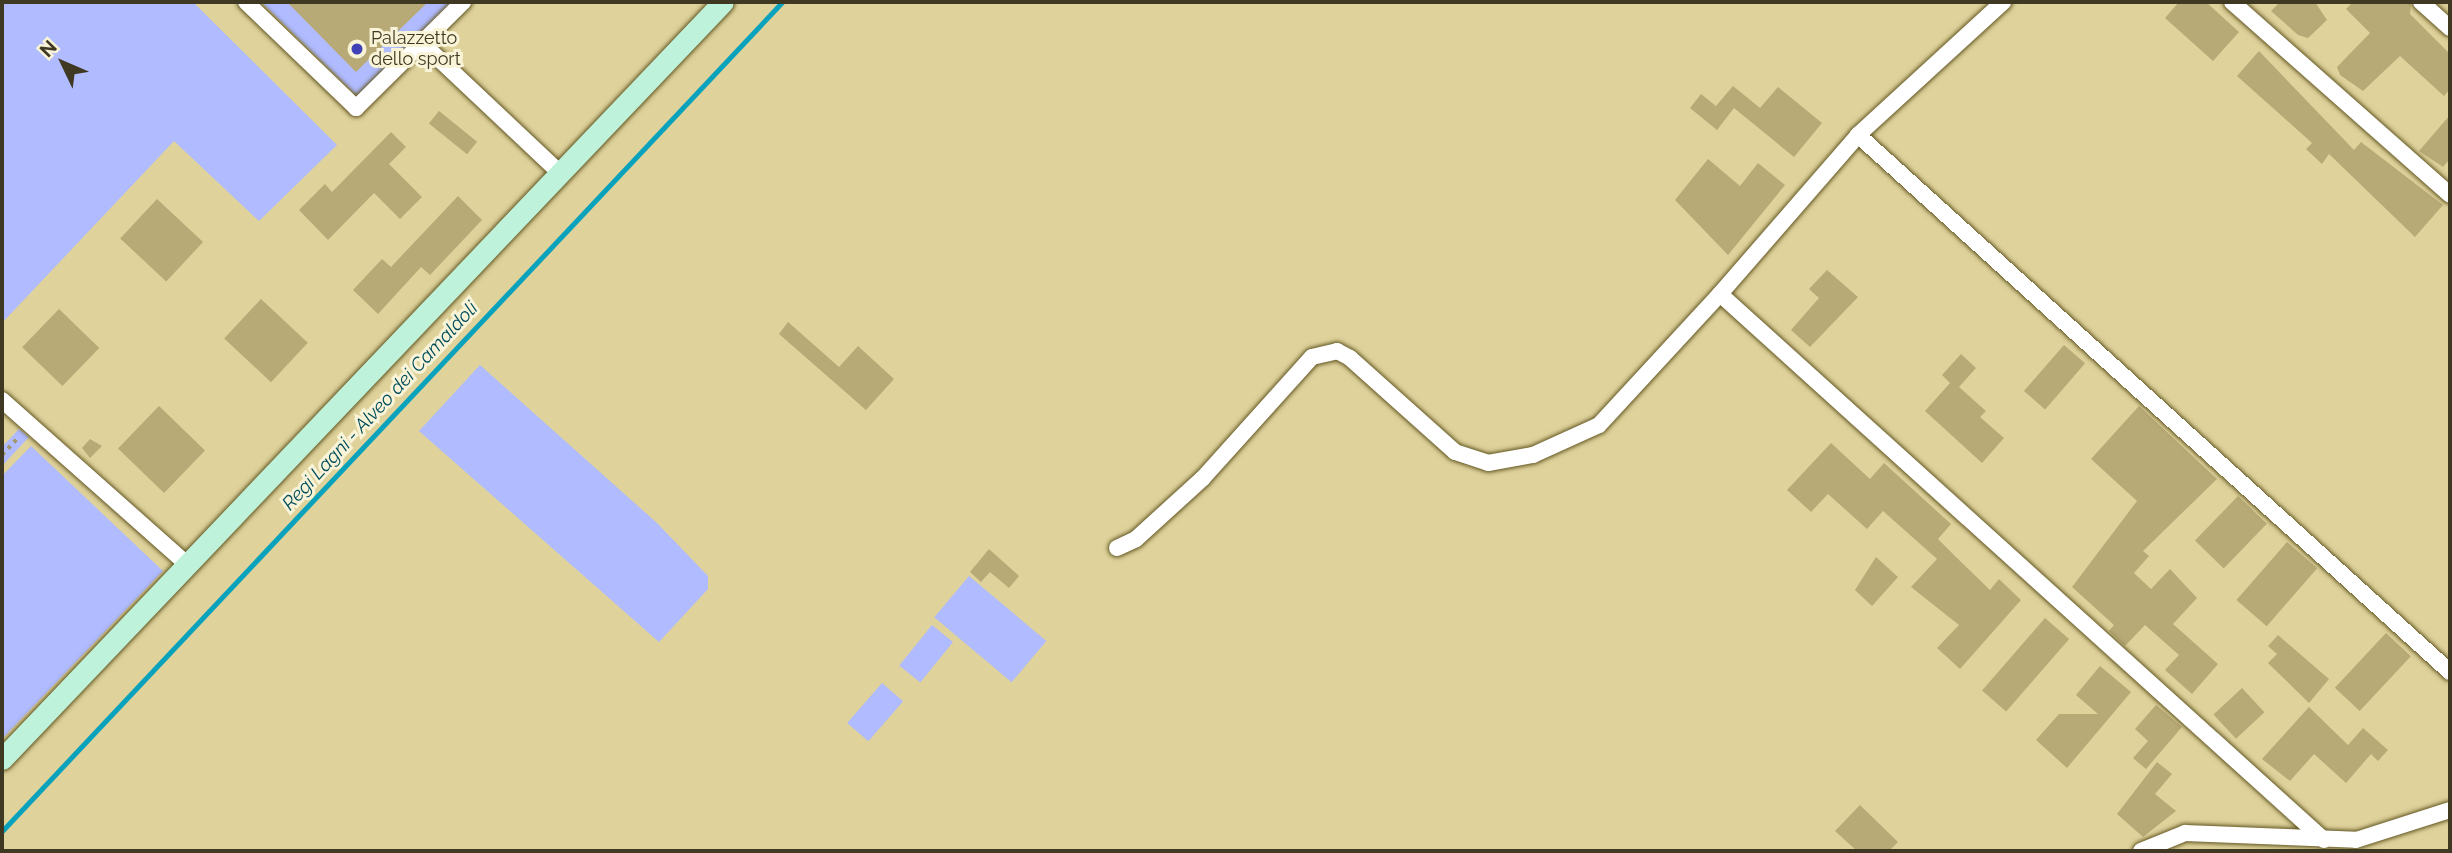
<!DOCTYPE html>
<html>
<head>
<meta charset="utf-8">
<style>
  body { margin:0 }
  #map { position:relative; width:2452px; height:853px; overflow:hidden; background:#dfd29b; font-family:Raleway,sans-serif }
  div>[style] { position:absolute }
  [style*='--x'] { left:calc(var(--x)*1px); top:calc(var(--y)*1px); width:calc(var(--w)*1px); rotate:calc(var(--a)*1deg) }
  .green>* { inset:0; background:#b0bcff; transform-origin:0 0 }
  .stream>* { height:5px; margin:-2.5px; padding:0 2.5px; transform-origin:2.5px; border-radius:2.5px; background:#09a2bd }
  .building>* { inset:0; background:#b8aa76; transform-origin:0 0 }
  .path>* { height:3.5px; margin-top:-1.75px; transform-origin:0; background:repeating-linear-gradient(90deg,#a1976d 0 3.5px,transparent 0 8.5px) }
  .roads { filter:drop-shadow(0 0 2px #635723) drop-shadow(0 0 2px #635723) }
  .street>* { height:16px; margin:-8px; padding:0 8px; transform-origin:8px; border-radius:8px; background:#fff }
  .secondary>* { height:21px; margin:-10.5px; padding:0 10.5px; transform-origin:10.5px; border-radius:10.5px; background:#bff2da }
  .dots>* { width:19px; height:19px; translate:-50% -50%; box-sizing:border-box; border:4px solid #f9f3d7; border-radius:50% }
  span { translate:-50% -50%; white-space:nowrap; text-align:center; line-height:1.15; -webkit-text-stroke:6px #f9f3d7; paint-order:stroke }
  .poi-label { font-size:18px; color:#3f3923 }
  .left { translate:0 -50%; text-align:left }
  .water-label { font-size:19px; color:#004d5c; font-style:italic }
  .frame { position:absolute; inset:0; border:4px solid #3f3923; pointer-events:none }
  .north { position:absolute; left:28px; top:28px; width:70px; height:70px; -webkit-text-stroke:5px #f9f3d7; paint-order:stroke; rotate:314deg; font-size:19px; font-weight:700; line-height:28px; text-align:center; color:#3f3923 }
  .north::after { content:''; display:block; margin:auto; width:24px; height:32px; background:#3f3923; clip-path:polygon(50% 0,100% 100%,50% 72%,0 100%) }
</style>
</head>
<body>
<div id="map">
  <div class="green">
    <i style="clip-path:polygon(2px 2px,193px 2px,337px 145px,259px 221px,174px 141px,2px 323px)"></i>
    <i style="clip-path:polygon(261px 2px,451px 2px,357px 96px)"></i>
    <i style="clip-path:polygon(480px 365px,657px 523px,708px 576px,708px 589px,659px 642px,419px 431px)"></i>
    <i style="clip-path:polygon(19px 429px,29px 437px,2px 466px,2px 447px)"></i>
    <i style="clip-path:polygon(31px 446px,163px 571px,2px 739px,2px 476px)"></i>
    <i style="left:969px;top:576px;width:101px;height:54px;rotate:40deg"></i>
    <i style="left:932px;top:625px;width:27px;height:52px;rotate:39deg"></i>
    <i style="left:882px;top:683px;width:28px;height:53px;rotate:41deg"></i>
  </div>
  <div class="stream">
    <i style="--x:2;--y:831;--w:1138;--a:-46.74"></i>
  </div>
  <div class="building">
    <i style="clip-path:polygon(287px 2px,428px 2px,356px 72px)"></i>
    <i style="clip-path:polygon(2179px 2px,2206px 2px,2239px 32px,2213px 61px,2165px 18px)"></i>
    <i style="clip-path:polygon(2280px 2px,2315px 2px,2327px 20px,2308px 38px,2298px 35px,2271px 11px)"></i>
    <i style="clip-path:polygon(2353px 2px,2411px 2px,2410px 14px,2450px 54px,2450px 89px,2444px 96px,2400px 56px,2363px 91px,2340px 75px,2337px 67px,2370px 33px,2346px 9px)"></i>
    <i style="clip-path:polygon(2259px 51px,2354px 150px,2361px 142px,2443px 205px,2415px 237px,2329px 154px,2322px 164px,2306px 149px,2312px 143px,2237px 76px)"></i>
    <i style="clip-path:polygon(1733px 86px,1760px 108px,1778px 87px,1822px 123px,1794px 157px,1734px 108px,1717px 130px,1690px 108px,1701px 94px,1716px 106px)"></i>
    <i style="left:439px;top:111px;width:49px;height:16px;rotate:39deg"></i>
    <i style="clip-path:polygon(2450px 115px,2450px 159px,2443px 167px,2419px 151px)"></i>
    <i style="clip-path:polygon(391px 132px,406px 147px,389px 164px,422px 197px,400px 219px,374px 193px,328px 240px,299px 210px,325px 184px,332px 192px)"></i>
    <i style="clip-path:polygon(1708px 159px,1740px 186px,1758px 163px,1785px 185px,1728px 255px,1675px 200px)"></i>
    <i style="clip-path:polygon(458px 196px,482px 220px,430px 275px,421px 267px,378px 314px,353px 290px,382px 259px,391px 267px)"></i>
    <i style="left:157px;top:199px;width:63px;height:54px;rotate:43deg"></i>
    <i style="clip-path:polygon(1827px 270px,1858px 297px,1810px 347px,1791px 330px,1819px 298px,1809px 289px)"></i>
    <i style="left:261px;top:299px;width:64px;height:54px;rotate:43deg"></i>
    <i style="left:59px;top:309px;width:56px;height:53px;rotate:44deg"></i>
    <i style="clip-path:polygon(788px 322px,839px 367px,858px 346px,894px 379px,866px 410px,779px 334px)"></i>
    <i style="left:2064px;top:345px;width:28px;height:61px;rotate:41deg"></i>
    <i style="clip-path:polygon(1961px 354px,1976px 368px,1959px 387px,1986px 411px,1980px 417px,2004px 438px,1982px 463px,1925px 411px,1950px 383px,1942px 375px)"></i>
    <i style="left:159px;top:406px;width:64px;height:59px;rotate:44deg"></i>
    <i style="clip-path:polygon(2139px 406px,2217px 479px,2143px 551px,2149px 556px,2134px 573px,2151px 589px,2170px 569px,2197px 598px,2173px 624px,2218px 664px,2192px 694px,2165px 670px,2179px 655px,2145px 625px,2125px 646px,2109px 631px,2114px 625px,2072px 587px,2137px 501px,2091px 459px)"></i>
    <i style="clip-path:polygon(90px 439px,102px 446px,90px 458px,82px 448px)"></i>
    <i style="clip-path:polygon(1831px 443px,1870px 479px,1884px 463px,1951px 524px,1938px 539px,1956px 557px,1990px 590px,1999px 579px,2021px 600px,1960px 669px,1937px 648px,1959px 625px,1911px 587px,1937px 559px,1883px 511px,1867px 529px,1828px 494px,1811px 512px,1787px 490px)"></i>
    <i style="left:2238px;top:496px;width:40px;height:62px;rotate:44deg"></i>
    <i style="left:2287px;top:542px;width:40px;height:77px;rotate:41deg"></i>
    <i style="clip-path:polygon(989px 549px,1019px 576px,1009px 588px,990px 572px,981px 582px,970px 572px)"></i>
    <i style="clip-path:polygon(1876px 557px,1898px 577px,1872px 606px,1855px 590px)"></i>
    <i style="left:2045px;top:618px;width:32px;height:96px;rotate:41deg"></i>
    <i style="left:2386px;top:633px;width:34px;height:75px;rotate:43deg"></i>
    <i style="clip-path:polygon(2278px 635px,2329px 679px,2309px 703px,2268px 663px,2277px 654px,2268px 646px)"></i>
    <i style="clip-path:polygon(2100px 666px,2131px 692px,2067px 768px,2036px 740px,2059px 714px,2098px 714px,2076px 695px)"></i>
    <i style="left:2242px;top:688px;width:33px;height:39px;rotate:47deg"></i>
    <i style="clip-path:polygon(2156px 705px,2182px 727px,2146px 769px,2133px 758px,2148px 741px,2135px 729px)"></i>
    <i style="clip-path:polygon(2309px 707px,2348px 745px,2363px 728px,2388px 750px,2378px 761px,2371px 754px,2346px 783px,2314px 754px,2290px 781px,2262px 759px)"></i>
    <i style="clip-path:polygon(2157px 762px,2172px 774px,2155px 794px,2176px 811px,2143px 837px,2117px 814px)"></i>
    <i style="clip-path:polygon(1860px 805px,1898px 842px,1889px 851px,1857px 851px,1835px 831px)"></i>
  </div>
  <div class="path">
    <i style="--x:2;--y:455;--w:25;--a:-47"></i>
  </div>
  <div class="roads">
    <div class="street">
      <i style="--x:246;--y:2;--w:153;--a:43.9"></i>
      <i style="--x:356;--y:108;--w:151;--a:-44.7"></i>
      <i style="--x:2232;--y:2;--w:291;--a:41.5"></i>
      <i style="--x:2421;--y:2;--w:39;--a:42"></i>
      <i style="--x:422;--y:43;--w:185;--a:43.3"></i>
      <i style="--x:1858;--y:135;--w:197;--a:-42.5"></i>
      <i style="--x:2;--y:400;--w:247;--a:41.6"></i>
      <i style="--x:1117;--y:548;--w:21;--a:-25"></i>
      <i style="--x:1136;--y:539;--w:91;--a:-42.3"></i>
      <i style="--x:1203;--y:478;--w:163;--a:-48"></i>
      <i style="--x:1312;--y:357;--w:26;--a:-13"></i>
      <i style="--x:1337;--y:351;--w:15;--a:28"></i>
      <i style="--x:1350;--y:358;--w:141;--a:41.8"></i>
      <i style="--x:1455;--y:452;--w:35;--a:18"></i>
      <i style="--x:1488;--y:463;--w:46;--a:-10.1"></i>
      <i style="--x:1533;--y:455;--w:72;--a:-24.4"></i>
      <i style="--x:1599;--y:425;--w:178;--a:-47.3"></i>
      <i style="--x:2324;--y:840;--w:814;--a:-137.89"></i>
      <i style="--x:1720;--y:294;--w:211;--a:-49"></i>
      <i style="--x:1858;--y:135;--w:799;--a:42.21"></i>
      <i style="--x:2141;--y:851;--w:48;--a:-22.2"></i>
      <i style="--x:2185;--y:833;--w:171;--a:2.3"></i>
      <i style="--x:2356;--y:840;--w:99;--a:-17.7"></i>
    </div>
    <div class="secondary">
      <i style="--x:2;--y:759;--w:1045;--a:-46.4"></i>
    </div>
  </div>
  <div class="dots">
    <i style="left:357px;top:49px;background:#4142b7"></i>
  </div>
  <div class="poi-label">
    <span class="left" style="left:371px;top:49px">Palazzetto<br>dello sport</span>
  </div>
  <div class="water-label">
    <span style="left:380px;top:406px;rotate:-47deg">Regi Lagni - Alveo dei Camaldoli</span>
  </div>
  <div class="frame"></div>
  <div class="north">N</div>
</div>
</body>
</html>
